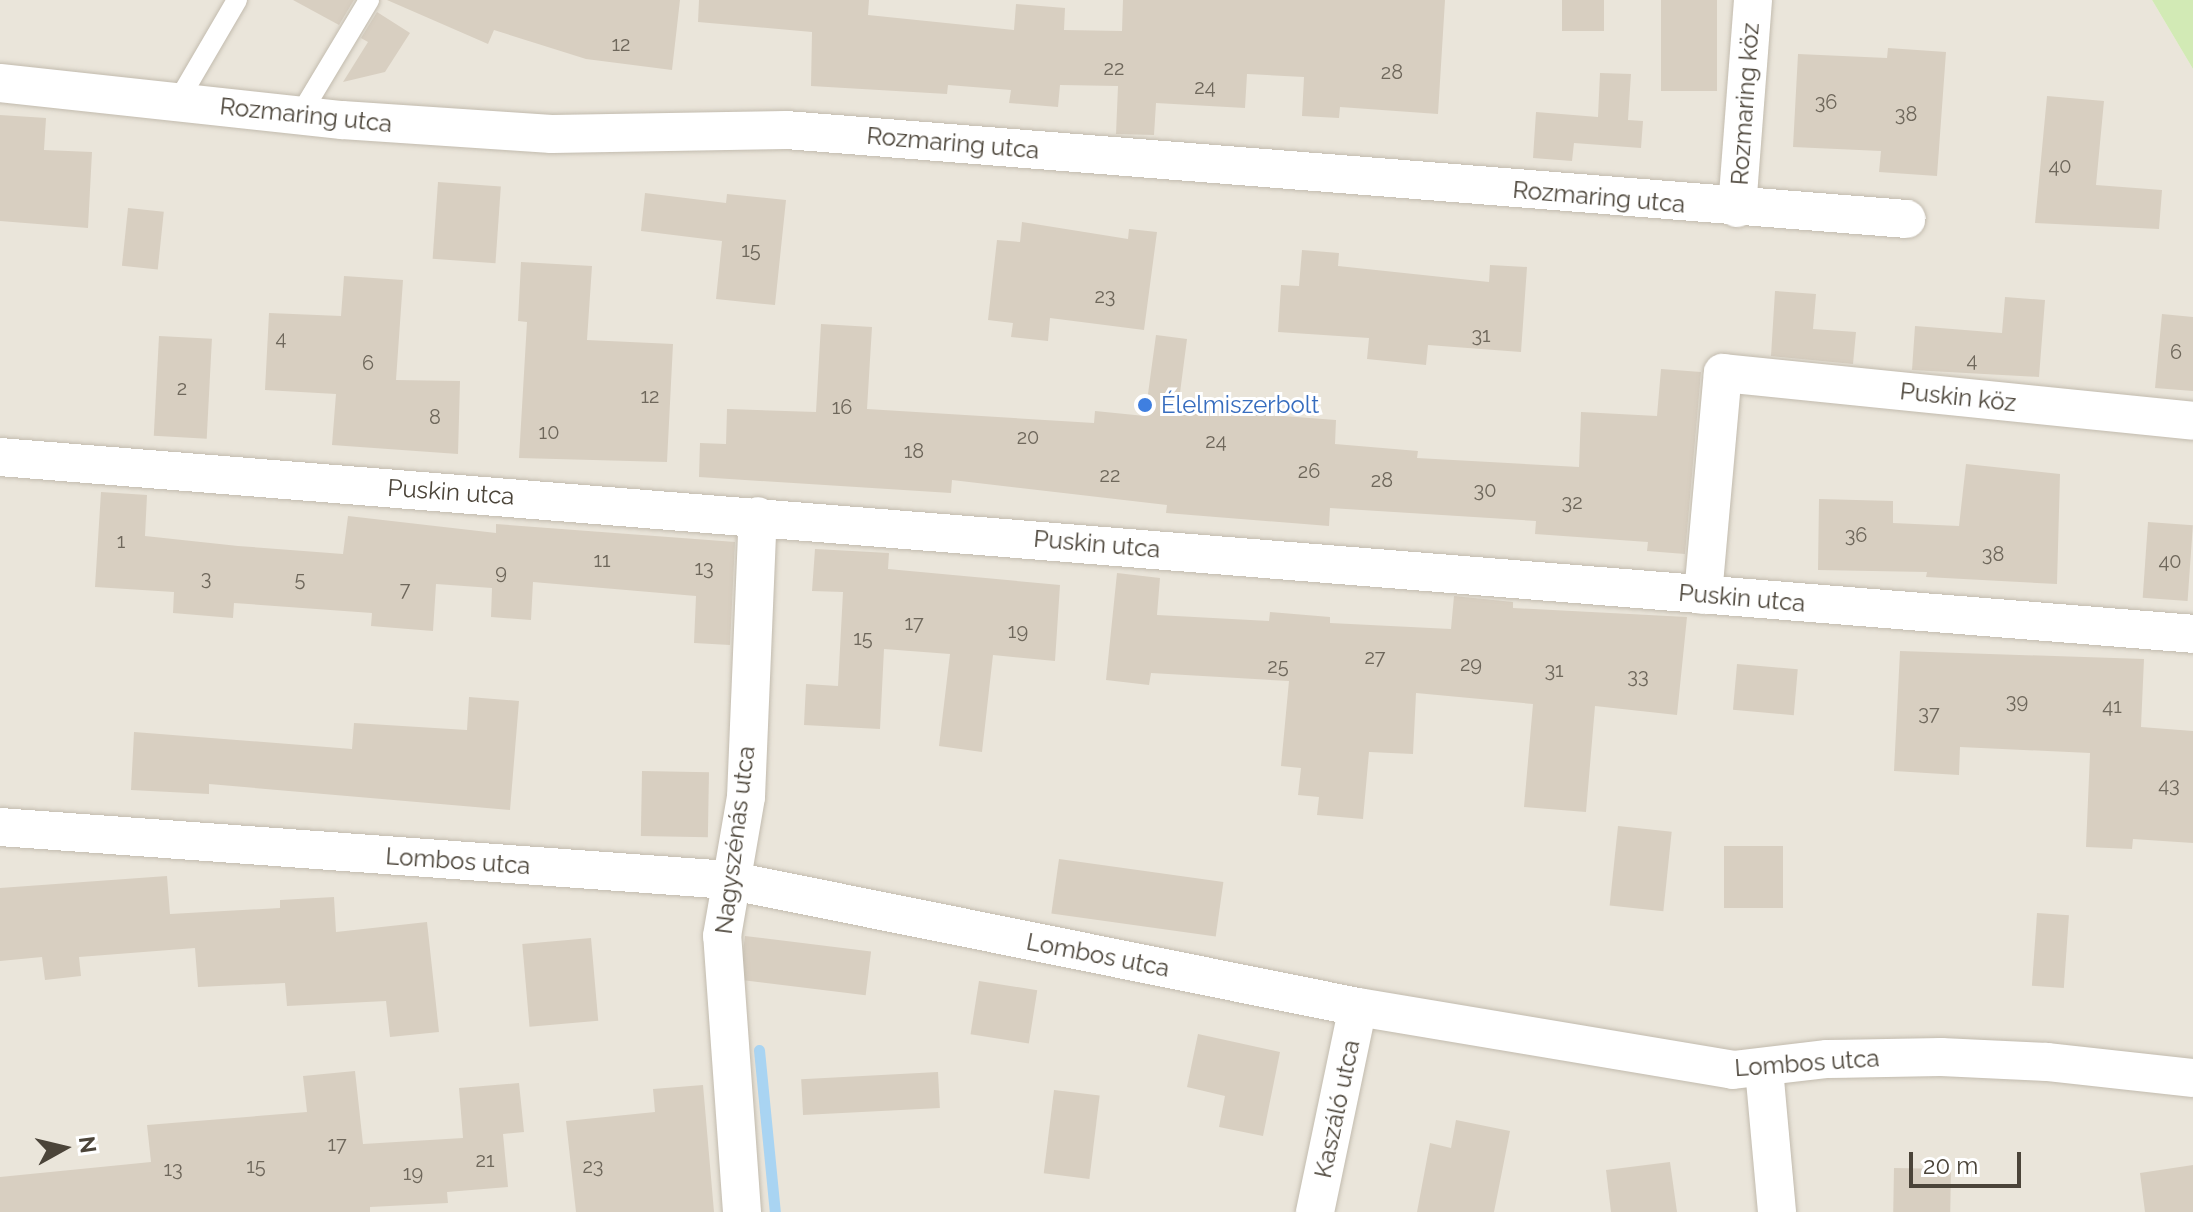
<!DOCTYPE html>
<html>
<head>
<meta charset="utf-8">
<style>
  body { margin:0 }
  #map { position:relative; width:2193px; height:1212px; overflow:hidden; background:#f6f3ec; font-family:Raleway,sans-serif }
  div>[style] { position:absolute }
  [style*='--x'] { left:calc(var(--x)*1px); top:calc(var(--y)*1px); width:calc(var(--w)*1px); rotate:calc(var(--a)*1deg) }
  .residential>* { inset:0; background:#eae5da }
  .green>* { inset:0; background:#d2eab5 }
  .stream>* { height:11px; margin:-5.5px; padding:0 5.5px; transform-origin:5.5px; border-radius:5.5px; background:#a9d4f2 }
  .building>* { inset:0; background:#d8cfc1; transform-origin:0 0 }
  .roads { filter:drop-shadow(0 0 2px #c2bbae) drop-shadow(0 0 2px #c2bbae) }
  .lane>* { height:20px; margin:-10px; padding:0 10px; transform-origin:10px; border-radius:10px; background:#fff }
  .street>* { height:38px; margin:-19px; padding:0 19px; transform-origin:19px; border-radius:19px; background:#fff }
  .dots>* { width:22px; height:22px; translate:-50% -50%; box-sizing:border-box; border:4px solid #fff; border-radius:50% }
  span { translate:-50% -50%; white-space:nowrap; text-align:center; line-height:1.15; -webkit-text-stroke:6px #fff; paint-order:stroke }
  .number-label { font-size:20px; color:#6e675b }
  .number-label span { -webkit-text-stroke-width:0 }
  .street-label { font-size:24px; color:#4b4439 }
  .shop-label { font-size:24px; color:#366cbe }
  .left { translate:0 -50%; text-align:left }
  .north { position:absolute; left:24px; top:1108px; width:80px; height:80px; -webkit-text-stroke:6px #fff; paint-order:stroke; rotate:82deg; font-size:22px; font-weight:700; line-height:32px; text-align:center; color:#4b4439 }
  .north::after { content:''; display:block; margin:auto; width:28px; height:36px; background:#4b4439; clip-path:polygon(50% 0,100% 100%,50% 72%,0 100%) }
  .scale { position:absolute; left:1909px; top:1152px; width:112px; height:36px; box-sizing:border-box; border:4px solid #4b4439; border-top:0; padding-left:10px; font-size:24px; line-height:28px; white-space:nowrap; color:#4b4439; -webkit-text-stroke:6px #fff; paint-order:stroke }
</style>
</head>
<body>
<div id="map">
  <div class="residential">
    <i style="clip-path:polygon(0 0,2152px 0,2193px 69px,2193px 1212px,0 1212px)"></i>
  </div>
  <div class="green">
    <i style="clip-path:polygon(2152px 0,2193px 0,2193px 69px)"></i>
  </div>
  <div class="stream">
    <i style="--x:759;--y:1050;--w:163;--a:84.4"></i>
  </div>
  <div class="building">
    <i style="clip-path:polygon(293px 0,354px 0,339px 25px)"></i>
    <i style="clip-path:polygon(387px 0,680px 0,672px 70px,586px 59px,494px 30px,488px 44px)"></i>
    <i style="clip-path:polygon(699px 0,869px 0,868px 15px,1014px 30px,1016px 4px,1065px 8px,1064px 30px,1122px 31px,1123px 0,1445px 0,1438px 114px,1340px 107px,1339px 118px,1302px 116px,1304px 77px,1247px 74px,1245px 108px,1156px 103px,1154px 135px,1116px 134px,1118px 86px,1060px 85px,1058px 107px,1009px 103px,1011px 90px,948px 85px,947px 94px,811px 86px,812px 32px,698px 22px)"></i>
    <i style="left:1562px;top:0;width:42px;height:31px"></i>
    <i style="left:1661px;top:0;width:56px;height:91px"></i>
    <i style="clip-path:polygon(377px 12px,410px 33px,385px 72px,343px 82px,368px 42px,361px 38px)"></i>
    <i style="clip-path:polygon(1888px 48px,1946px 52px,1937px 176px,1879px 172px,1881px 151px,1793px 147px,1798px 54px,1887px 58px)"></i>
    <i style="clip-path:polygon(1600px 73px,1631px 74px,1628px 120px,1643px 121px,1641px 148px,1574px 143px,1572px 161px,1533px 158px,1536px 112px,1598px 117px)"></i>
    <i style="clip-path:polygon(2047px 96px,2104px 101px,2096px 185px,2162px 190px,2159px 229px,2035px 223px)"></i>
    <i style="clip-path:polygon(0 115px,46px 118px,44px 150px,92px 152px,88px 228px,0 221px)"></i>
    <i style="left:438px;top:182px;width:63px;height:77px;rotate:4deg"></i>
    <i style="clip-path:polygon(645px 193px,726px 203px,727px 194px,786px 200px,775px 305px,716px 299px,722px 241px,641px 231px)"></i>
    <i style="left:128px;top:208px;width:36px;height:58px;rotate:6deg"></i>
    <i style="clip-path:polygon(1022px 222px,1128px 239px,1129px 229px,1157px 232px,1144px 330px,1050px 318px,1048px 341px,1011px 337px,1013px 323px,988px 320px,997px 240px,1020px 242px)"></i>
    <i style="clip-path:polygon(1302px 250px,1339px 253px,1338px 266px,1489px 282px,1490px 265px,1527px 267px,1521px 352px,1428px 345px,1426px 365px,1367px 359px,1369px 338px,1278px 332px,1281px 285px,1299px 286px)"></i>
    <i style="clip-path:polygon(521px 262px,592px 266px,587px 340px,673px 344px,667px 462px,519px 458px,527px 322px,518px 321px)"></i>
    <i style="clip-path:polygon(344px 276px,403px 280px,396px 380px,460px 381px,458px 454px,332px 445px,336px 394px,265px 390px,269px 313px,341px 316px)"></i>
    <i style="clip-path:polygon(1775px 291px,1816px 294px,1813px 329px,1856px 332px,1853px 364px,1771px 356px)"></i>
    <i style="clip-path:polygon(2005px 297px,2045px 300px,2039px 377px,1912px 370px,1915px 326px,2002px 333px)"></i>
    <i style="clip-path:polygon(2162px 314px,2193px 317px,2193px 391px,2155px 388px)"></i>
    <i style="clip-path:polygon(821px 324px,872px 327px,867px 409px,1094px 423px,1095px 411px,1145px 416px,1156px 335px,1187px 339px,1178px 408px,1336px 420px,1335px 444px,1418px 451px,1417px 458px,1579px 467px,1581px 412px,1657px 416px,1661px 369px,1701px 372px,1685px 554px,1647px 551px,1648px 542px,1535px 534px,1536px 521px,1330px 508px,1329px 526px,1166px 513px,1167px 505px,952px 480px,951px 493px,699px 477px,700px 443px,726px 444px,727px 409px,816px 412px)"></i>
    <i style="left:159px;top:336px;width:53px;height:100px;rotate:3deg"></i>
    <i style="clip-path:polygon(1966px 464px,2060px 474px,2057px 584px,1926px 577px,1927px 572px,1818px 570px,1819px 499px,1893px 501px,1893px 523px,1959px 526px)"></i>
    <i style="clip-path:polygon(101px 492px,147px 495px,145px 536px,238px 546px,343px 554px,348px 516px,496px 533px,496px 524px,735px 542px,730px 645px,694px 643px,696px 596px,533px 582px,531px 620px,491px 617px,492px 588px,436px 584px,433px 631px,371px 626px,372px 613px,234px 603px,233px 618px,173px 613px,174px 592px,95px 587px)"></i>
    <i style="left:2148px;top:522px;width:45px;height:76px;rotate:4deg"></i>
    <i style="clip-path:polygon(815px 549px,889px 553px,888px 569px,1060px 585px,1055px 661px,993px 655px,982px 752px,939px 746px,950px 654px,884px 649px,880px 729px,804px 725px,806px 684px,838px 686px,843px 592px,812px 591px)"></i>
    <i style="clip-path:polygon(1117px 573px,1160px 578px,1157px 615px,1269px 621px,1270px 612px,1330px 617px,1330px 623px,1451px 629px,1454px 596px,1513px 602px,1513px 608px,1687px 617px,1677px 715px,1595px 706px,1586px 812px,1524px 807px,1533px 704px,1416px 693px,1413px 754px,1369px 752px,1363px 819px,1317px 815px,1319px 797px,1298px 795px,1301px 768px,1281px 766px,1289px 681px,1151px 673px,1149px 685px,1106px 680px)"></i>
    <i style="clip-path:polygon(1900px 651px,2144px 659px,2141px 727px,2193px 731px,2193px 843px,2133px 839px,2132px 849px,2086px 847px,2090px 753px,1960px 747px,1959px 775px,1894px 771px)"></i>
    <i style="left:1737px;top:664px;width:61px;height:46px;rotate:5deg"></i>
    <i style="clip-path:polygon(469px 697px,519px 701px,510px 810px,209px 784px,209px 794px,131px 790px,134px 732px,352px 749px,354px 723px,467px 730px)"></i>
    <i style="left:642px;top:771px;width:67px;height:65px;rotate:1deg"></i>
    <i style="left:1618px;top:826px;width:54px;height:80px;rotate:6deg"></i>
    <i style="left:1724px;top:846px;width:59px;height:62px"></i>
    <i style="left:1059px;top:859px;width:166px;height:55px;rotate:8deg"></i>
    <i style="clip-path:polygon(167px 876px,170px 914px,280px 908px,280px 900px,334px 897px,336px 932px,427px 922px,439px 1032px,390px 1037px,386px 1001px,287px 1006px,285px 983px,198px 987px,195px 948px,79px 957px,81px 976px,45px 980px,42px 957px,0 961px,0 888px)"></i>
    <i style="left:2037px;top:913px;width:32px;height:73px;rotate:4deg"></i>
    <i style="left:745px;top:936px;width:127px;height:44px;rotate:7deg"></i>
    <i style="left:591px;top:938px;width:83px;height:69px;rotate:85deg"></i>
    <i style="left:979px;top:981px;width:59px;height:54px;rotate:9deg"></i>
    <i style="clip-path:polygon(1198px 1034px,1280px 1052px,1263px 1136px,1219px 1127px,1225px 1096px,1187px 1087px)"></i>
    <i style="clip-path:polygon(355px 1071px,363px 1144px,463px 1138px,459px 1088px,519px 1083px,524px 1132px,503px 1134px,508px 1187px,447px 1192px,448px 1203px,370px 1207px,370px 1212px,0 1212px,0 1177px,151px 1162px,147px 1125px,307px 1112px,303px 1076px)"></i>
    <i style="left:938px;top:1072px;width:36px;height:137px;rotate:87deg"></i>
    <i style="clip-path:polygon(703px 1085px,714px 1212px,576px 1212px,566px 1121px,655px 1112px,653px 1089px)"></i>
    <i style="left:1054px;top:1090px;width:46px;height:84px;rotate:7deg"></i>
    <i style="clip-path:polygon(1456px 1120px,1510px 1131px,1494px 1212px,1417px 1212px,1430px 1143px,1451px 1148px)"></i>
    <i style="clip-path:polygon(1670px 1162px,1677px 1212px,1611px 1212px,1606px 1170px)"></i>
    <i style="clip-path:polygon(2193px 1165px,2193px 1212px,2145px 1212px,2140px 1173px)"></i>
    <i style="left:1894px;top:1168px;width:57px;height:44px;rotate:1deg"></i>
  </div>
  <div class="roads">
    <div class="lane">
      <i style="--x:178;--y:101;--w:117;--a:-59.7"></i>
      <i style="--x:300;--y:115;--w:134;--a:-59"></i>
    </div>
    <div class="street">
      <i style="--x:0;--y:83;--w:344;--a:6.2"></i>
      <i style="--x:342;--y:120;--w:210;--a:3.8"></i>
      <i style="--x:552;--y:134;--w:234;--a:-1"></i>
      <i style="--x:786;--y:130;--w:1124;--a:4.54"></i>
      <i style="--x:1737;--y:208;--w:209;--a:-85.6"></i>
      <i style="--x:0;--y:457;--w:2200;--a:4.61"></i>
      <i style="--x:1703;--y:595;--w:223;--a:-84.9"></i>
      <i style="--x:1723;--y:373;--w:472;--a:5.8"></i>
      <i style="--x:0;--y:827;--w:730;--a:4.16"></i>
      <i style="--x:728;--y:880;--w:643;--a:11.4"></i>
      <i style="--x:1358;--y:1007;--w:380;--a:9.5"></i>
      <i style="--x:1733;--y:1070;--w:95;--a:-6.7"></i>
      <i style="--x:1827;--y:1059;--w:114;--a:-1"></i>
      <i style="--x:1941;--y:1057;--w:106;--a:2.7"></i>
      <i style="--x:2047;--y:1062;--w:147;--a:6.3"></i>
      <i style="--x:1764;--y:1069;--w:144;--a:84.8"></i>
      <i style="--x:742;--y:1212;--w:277;--a:-94.1"></i>
      <i style="--x:722;--y:936;--w:141;--a:-80.2"></i>
      <i style="--x:746;--y:797;--w:281;--a:-87.6"></i>
      <i style="--x:1315;--y:1212;--w:209;--a:-78.2"></i>
    </div>
  </div>
  <div class="dots">
    <i style="left:1145px;top:405px;background:#3f7fe0"></i>
  </div>
  <div class="number-label">
    <span style="left:621px;top:44px">12</span>
    <span style="left:1114px;top:68px">22</span>
    <span style="left:1392px;top:72px">28</span>
    <span style="left:1205px;top:87px">24</span>
    <span style="left:1826px;top:102px">36</span>
    <span style="left:1906px;top:114px">38</span>
    <span style="left:2060px;top:166px">40</span>
    <span style="left:751px;top:250px">15</span>
    <span style="left:1105px;top:296px">23</span>
    <span style="left:1481px;top:335px">31</span>
    <span style="left:281px;top:338px">4</span>
    <span style="left:2176px;top:352px">6</span>
    <span style="left:1972px;top:360px">4</span>
    <span style="left:368px;top:363px">6</span>
    <span style="left:182px;top:388px">2</span>
    <span style="left:650px;top:396px">12</span>
    <span style="left:842px;top:407px">16</span>
    <span style="left:435px;top:417px">8</span>
    <span style="left:549px;top:432px">10</span>
    <span style="left:1028px;top:437px">20</span>
    <span style="left:1216px;top:441px">24</span>
    <span style="left:914px;top:451px">18</span>
    <span style="left:1309px;top:471px">26</span>
    <span style="left:1110px;top:475px">22</span>
    <span style="left:1382px;top:480px">28</span>
    <span style="left:1485px;top:490px">30</span>
    <span style="left:1572px;top:502px">32</span>
    <span style="left:1856px;top:535px">36</span>
    <span style="left:121px;top:541px">1</span>
    <span style="left:1993px;top:554px">38</span>
    <span style="left:602px;top:560px">11</span>
    <span style="left:2170px;top:561px">40</span>
    <span style="left:704px;top:568px">13</span>
    <span style="left:501px;top:572px">9</span>
    <span style="left:206px;top:578px">3</span>
    <span style="left:300px;top:579px">5</span>
    <span style="left:405px;top:589px">7</span>
    <span style="left:914px;top:623px">17</span>
    <span style="left:1018px;top:631px">19</span>
    <span style="left:863px;top:638px">15</span>
    <span style="left:1375px;top:657px">27</span>
    <span style="left:1471px;top:664px">29</span>
    <span style="left:1278px;top:666px">25</span>
    <span style="left:1554px;top:670px">31</span>
    <span style="left:1638px;top:676px">33</span>
    <span style="left:2017px;top:701px">39</span>
    <span style="left:2112px;top:706px">41</span>
    <span style="left:1929px;top:713px">37</span>
    <span style="left:2169px;top:785px">43</span>
    <span style="left:337px;top:1144px">17</span>
    <span style="left:485px;top:1160px">21</span>
    <span style="left:256px;top:1166px">15</span>
    <span style="left:593px;top:1166px">23</span>
    <span style="left:173px;top:1169px">13</span>
    <span style="left:413px;top:1173px">19</span>
  </div>
  <div class="street-label">
    <span style="left:1745px;top:104px;rotate:-86deg">Rozmaring köz</span>
    <span style="left:306px;top:115px;rotate:6deg">Rozmaring utca</span>
    <span style="left:953px;top:143px;rotate:5deg">Rozmaring utca</span>
    <span style="left:1599px;top:197px;rotate:5deg">Rozmaring utca</span>
    <span style="left:1958px;top:397px;rotate:6deg">Puskin köz</span>
    <span style="left:451px;top:492px;rotate:4deg">Puskin utca</span>
    <span style="left:1097px;top:544px;rotate:5deg">Puskin utca</span>
    <span style="left:1742px;top:598px;rotate:5deg">Puskin utca</span>
    <span style="left:735px;top:840px;rotate:-83deg">Nagyszénás utca</span>
    <span style="left:458px;top:861px;rotate:4deg">Lombos utca</span>
    <span style="left:1098px;top:955px;rotate:11deg">Lombos utca</span>
    <span style="left:1807px;top:1063px;rotate:-4deg">Lombos utca</span>
    <span style="left:1337px;top:1109px;rotate:-78deg">Kaszáló utca</span>
  </div>
  <div class="shop-label">
    <span class="left" style="left:1161px;top:405px">Élelmiszerbolt</span>
  </div>
  <div class="north">N</div>
  <div class="scale">20 m</div>
</div>
</body>
</html>
